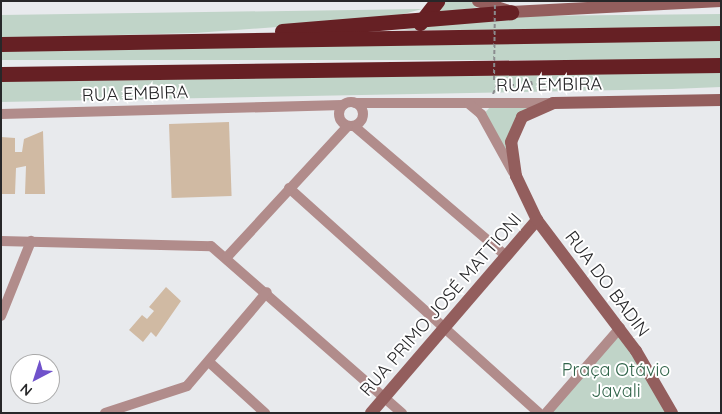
<!DOCTYPE html>
<html>
<head>
<meta charset="utf-8">
<style>
  body { margin:0 }
  #map { position:relative; width:722px; height:414px; overflow:hidden; background:#e8eaed; font-family:Quicksand,sans-serif }
  div>[style] { position:absolute }
  [style*='--x'] { left:calc(var(--x)*1px); top:calc(var(--y)*1px); width:calc(var(--w)*1px); rotate:calc(var(--a)*1deg) }
  .green>* { inset:0; background:#c0d4c8; transform-origin:0 0 }
  .building>* { inset:0; background:#d0baa3; transform-origin:0 0 }
  .path>* { height:2px; margin-top:-1px; transform-origin:0; background:repeating-linear-gradient(90deg,#8a8b8e 0 4px,transparent 0 6.5px) }
  .street>* { height:10px; margin:-5px; padding:0 5px; transform-origin:5px; border-radius:5px; background:#b18c8b }
  .street>.ring { margin:-5px; padding:0; box-sizing:content-box; background:none; border:10px solid #b18c8b; border-radius:50% }
  .secondary>* { height:12px; margin:-6px; padding:0 6px; transform-origin:6px; border-radius:6px; background:#935e5d }
  .highway>* { height:15px; margin:-7.5px; padding:0 7.5px; transform-origin:7.5px; border-radius:7.5px; background:#662024 }
  .path-bridge>* { height:2px; margin-top:-1px; transform-origin:0; background:repeating-linear-gradient(90deg,#8a8b8e 0 4px,transparent 0 6.5px) }
  span { translate:-50% -50%; white-space:nowrap; text-align:center; line-height:1.15; -webkit-text-stroke:4px #fff; paint-order:stroke }
  .street-label { font-size:18px; color:#272729 }
  .park-label { font-size:18px; color:#31644a }
  .frame { position:absolute; inset:0; border:2px solid #272729; pointer-events:none }
  .north { position:absolute; left:10px; top:354px; width:50px; height:50px; box-sizing:border-box; background:#fff; border:1px solid #a9a9a9; border-radius:50%; rotate:220deg; font-size:14px; font-weight:700; line-height:20px; text-align:center; color:#272729 }
  .north::after { content:''; display:block; margin:auto; width:18px; height:22px; background:#7052cb; clip-path:polygon(50% 0,100% 100%,50% 72%,0 100%) }
</style>
</head>
<body>
<div id="map">
  <div class="green">
    <i style="clip-path:polygon(442px 1px,470px 1px,479px 7px,435px 14px)"></i>
    <i style="clip-path:polygon(422px 9px,385px 19px,195px 33px,1px 38px,1px 15px)"></i>
    <i style="clip-path:polygon(721px 14px,721px 29px,400px 30px,521px 16px)"></i>
    <i style="left:721px;top:40px;width:20px;height:720px;rotate:90deg"></i>
    <i style="clip-path:polygon(721px 71px,721px 87px,672px 89px,1px 102px,1px 81px)"></i>
    <i style="clip-path:polygon(539px 103px,525px 115px,511px 163px,483px 115px,490px 107px)"></i>
    <i style="clip-path:polygon(619px 332px,672px 413px,549px 413px)"></i>
  </div>
  <div class="building">
    <i style="left:229px;top:122px;width:74px;height:60px;rotate:88deg"></i>
    <i style="clip-path:polygon(43px 131px,45px 194px,25px 194px,26px 166px,16px 168px,15px 194px,1px 194px,1px 137px,15px 138px,15px 152px,22px 152px,24px 139px)"></i>
    <i style="clip-path:polygon(166px 287px,181px 301px,156px 337px,151px 332px,143px 342px,129px 330px,142px 315px,147px 319px,154px 311px,149px 307px)"></i>
  </div>
  <div class="path">
    <i style="--x:493;--y:94;--w:10;--a:-66"></i>
    <i style="--x:497;--y:85;--w:35;--a:0"></i>
    <i style="--x:532;--y:85;--w:4;--a:-104"></i>
  </div>
  <div class="street">
    <i class="ring" style="left:339px;top:102px;width:14px;height:14px"></i>
    <i style="--x:355;--y:103;--w:194;--a:0"></i>
    <i style="--x:469;--y:104;--w:16;--a:40"></i>
    <i style="--x:481;--y:114;--w:66;--a:61.1"></i>
    <i style="--x:1;--y:114;--w:342;--a:-1.5"></i>
    <i style="--x:354;--y:126;--w:197;--a:40.5"></i>
    <i style="--x:289;--y:188;--w:336;--a:42"></i>
    <i style="--x:1;--y:241;--w:210;--a:1.4"></i>
    <i style="--x:211;--y:246;--w:254;--a:41.2"></i>
    <i style="--x:227;--y:257;--w:178;--a:-47.3"></i>
    <i style="--x:1;--y:316;--w:81;--a:-68.2"></i>
    <i style="--x:209;--y:362;--w:76;--a:42.3"></i>
    <i style="--x:105;--y:413;--w:86;--a:-18.2"></i>
    <i style="--x:187;--y:386;--w:123;--a:-49.6"></i>
    <i style="--x:546;--y:413;--w:113;--a:-49"></i>
  </div>
  <div class="secondary">
    <i style="--x:478;--y:1;--w:35;--a:18"></i>
    <i style="--x:511;--y:12;--w:210;--a:-3"></i>
    <i style="--x:371;--y:413;--w:255;--a:-49.3"></i>
    <i style="--x:672;--y:413;--w:72;--a:-120.1"></i>
    <i style="--x:636;--y:351;--w:164;--a:-127.1"></i>
    <i style="--x:537;--y:220;--w:49;--a:-115.5"></i>
    <i style="--x:516;--y:176;--w:34;--a:-98"></i>
    <i style="--x:511;--y:142;--w:27;--a:-66"></i>
    <i style="--x:522;--y:117;--w:34;--a:-24"></i>
    <i style="--x:553;--y:103;--w:168;--a:-1"></i>
  </div>
  <div class="highway">
    <i style="--x:420;--y:23;--w:28;--a:-52"></i>
    <i style="--x:282;--y:31;--w:230;--a:-4.7"></i>
    <i style="--x:1;--y:44;--w:720;--a:-0.88"></i>
    <i style="--x:1;--y:74;--w:720;--a:-0.72"></i>
  </div>
  <div class="path-bridge">
    <i style="--x:494;--y:80;--w:79;--a:-89.3"></i>
  </div>
  <div class="street-label">
    <span style="left:549px;top:85px;rotate:-1deg">RUA EMBIRA</span>
    <span style="left:135px;top:94px;rotate:-2deg">RUA EMBIRA</span>
    <span style="left:607px;top:284px;rotate:53deg">RUA DO BADIN</span>
    <span style="left:441px;top:305px;rotate:-49deg">RUA PRIMO JOSÉ MATTIONI</span>
  </div>
  <div class="park-label">
    <span style="left:616px;top:381px">Praça Otávio<br>Javali</span>
  </div>
  <div class="frame"></div>
  <div class="north">N</div>
</div>
</body>
</html>
